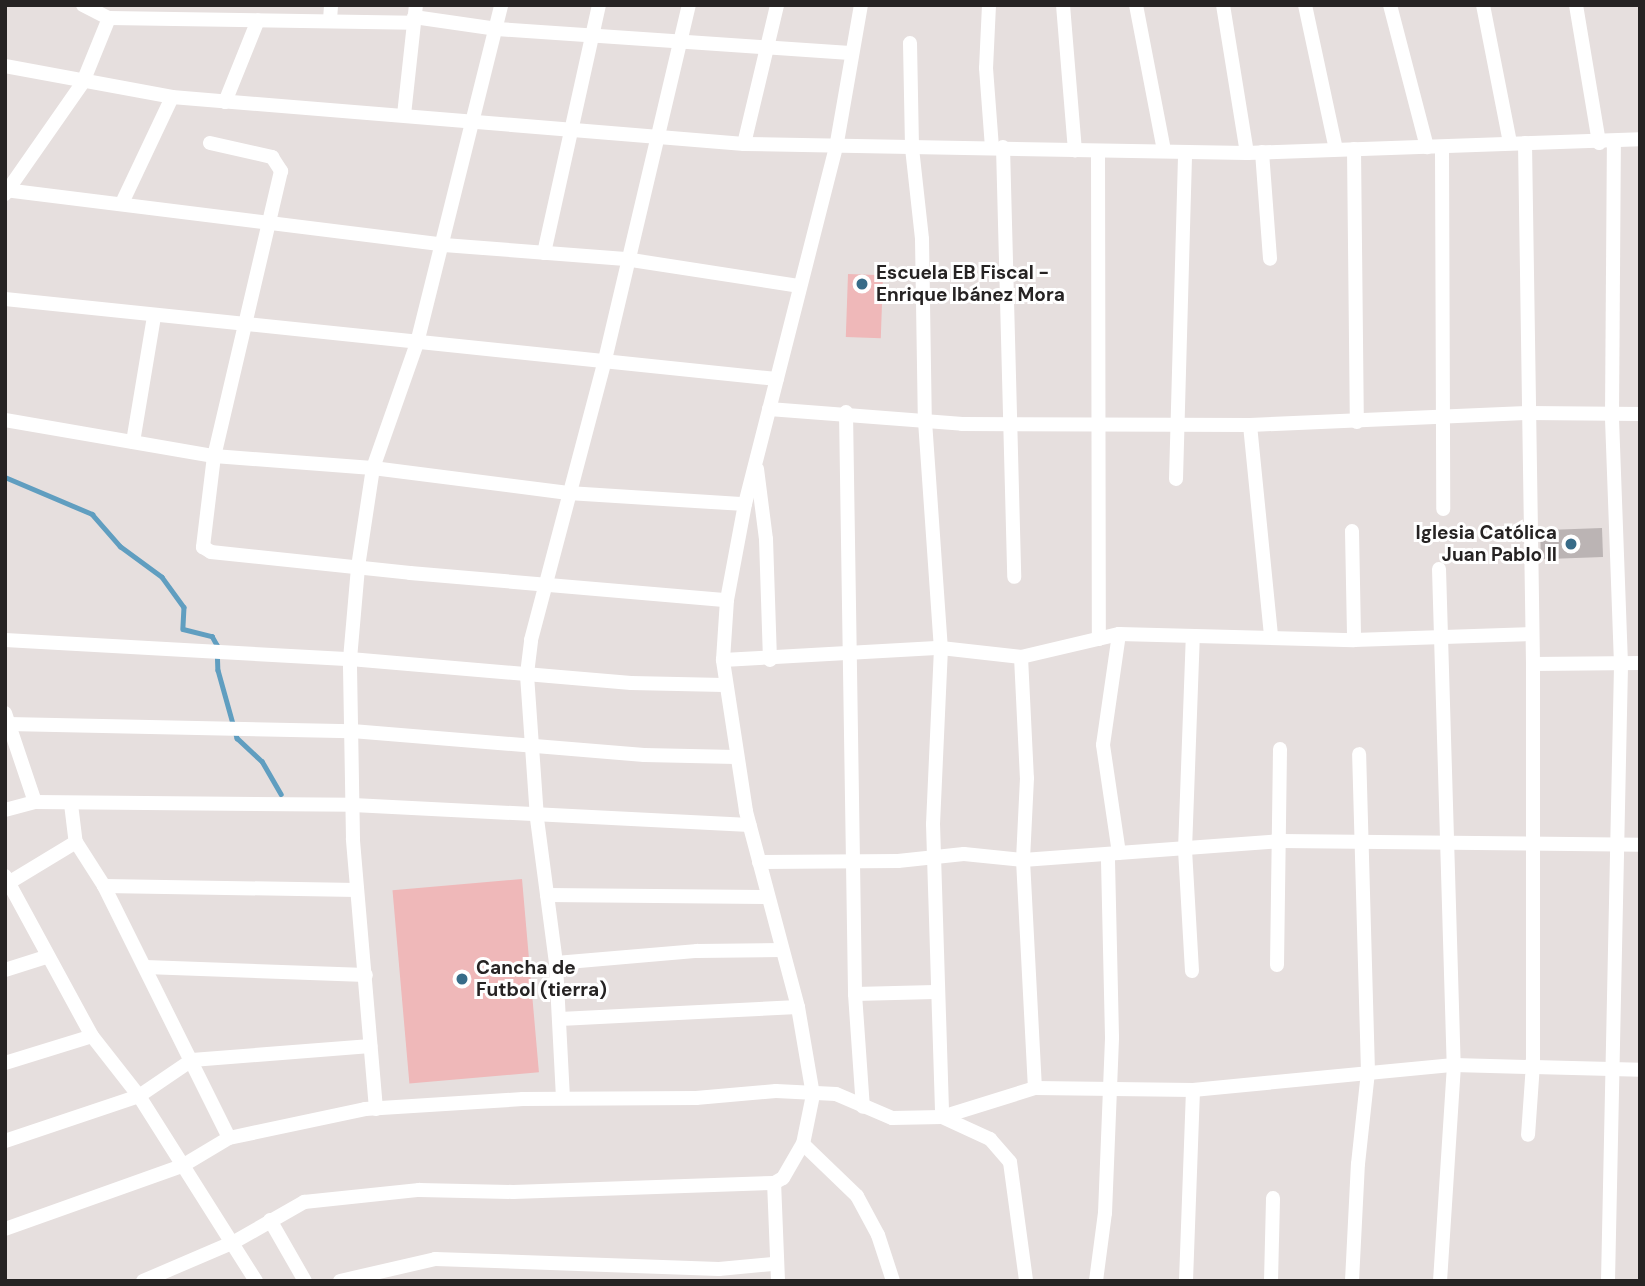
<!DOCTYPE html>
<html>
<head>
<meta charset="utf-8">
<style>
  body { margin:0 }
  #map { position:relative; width:1645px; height:1286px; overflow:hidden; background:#e6dfde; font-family:"DM Sans",sans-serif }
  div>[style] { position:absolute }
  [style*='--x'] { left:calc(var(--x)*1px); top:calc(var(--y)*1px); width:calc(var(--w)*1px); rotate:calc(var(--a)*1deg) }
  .green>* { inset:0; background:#efb8b9; transform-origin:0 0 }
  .stream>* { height:4.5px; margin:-2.25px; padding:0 2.25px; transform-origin:2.25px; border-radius:2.25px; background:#609ec0 }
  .building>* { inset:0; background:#bbb4b4; transform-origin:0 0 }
  .street>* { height:14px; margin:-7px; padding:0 7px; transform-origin:7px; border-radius:7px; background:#fff }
  .dots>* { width:19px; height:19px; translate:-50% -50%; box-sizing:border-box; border:4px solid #fff; border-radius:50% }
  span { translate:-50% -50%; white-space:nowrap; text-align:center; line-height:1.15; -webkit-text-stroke:6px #fff; paint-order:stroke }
  .poi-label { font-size:19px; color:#262323; font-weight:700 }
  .left { translate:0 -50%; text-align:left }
  .right { translate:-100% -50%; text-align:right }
  .frame { position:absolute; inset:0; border:7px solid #262323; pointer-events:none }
</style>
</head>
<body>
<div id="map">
  <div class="green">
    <i style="left:848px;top:274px;width:35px;height:63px;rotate:2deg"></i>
    <i style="left:522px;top:879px;width:194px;height:130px;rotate:85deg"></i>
  </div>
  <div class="stream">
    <i style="--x:5;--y:477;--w:95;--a:23"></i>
    <i style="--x:92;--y:514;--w:43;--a:48.8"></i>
    <i style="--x:120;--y:546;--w:52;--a:36.4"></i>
    <i style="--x:162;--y:577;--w:37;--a:54"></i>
    <i style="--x:184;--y:607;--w:22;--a:93"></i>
    <i style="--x:183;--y:629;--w:30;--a:14"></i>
    <i style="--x:212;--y:636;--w:10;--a:61"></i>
    <i style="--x:217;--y:645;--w:25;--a:88"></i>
    <i style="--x:218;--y:670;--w:71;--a:74.4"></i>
    <i style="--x:237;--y:738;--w:34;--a:43"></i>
    <i style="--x:262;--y:761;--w:38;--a:60"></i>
  </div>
  <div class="building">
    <i style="left:1602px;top:528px;width:29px;height:62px;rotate:88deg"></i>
  </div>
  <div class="street">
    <i style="--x:83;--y:5;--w:29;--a:27"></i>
    <i style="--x:109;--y:18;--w:304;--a:0.9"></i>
    <i style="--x:989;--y:5;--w:63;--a:92.7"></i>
    <i style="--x:986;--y:68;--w:79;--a:85.7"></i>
    <i style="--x:1063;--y:5;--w:146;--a:85.3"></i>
    <i style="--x:1136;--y:5;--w:148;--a:79.1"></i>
    <i style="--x:1223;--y:5;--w:150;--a:80.8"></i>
    <i style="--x:1305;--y:5;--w:147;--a:77.9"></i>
    <i style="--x:1390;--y:5;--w:147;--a:75.4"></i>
    <i style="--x:1483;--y:5;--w:140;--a:78.9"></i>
    <i style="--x:1576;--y:5;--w:140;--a:80.5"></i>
    <i style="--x:414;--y:17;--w:84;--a:8.2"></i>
    <i style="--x:497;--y:29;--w:354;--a:3.9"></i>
    <i style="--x:330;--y:20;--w:15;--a:-86"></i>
    <i style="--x:910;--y:43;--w:105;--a:88.9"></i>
    <i style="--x:912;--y:148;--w:92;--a:83.7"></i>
    <i style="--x:922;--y:239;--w:182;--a:89.1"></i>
    <i style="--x:925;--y:421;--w:228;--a:86"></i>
    <i style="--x:941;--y:648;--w:176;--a:92.6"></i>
    <i style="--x:933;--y:824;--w:293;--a:88.2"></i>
    <i style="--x:942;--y:1117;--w:53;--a:24.6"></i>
    <i style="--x:990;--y:1139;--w:30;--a:49"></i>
    <i style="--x:1010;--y:1162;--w:120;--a:82.3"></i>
    <i style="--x:5;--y:66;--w:170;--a:10.5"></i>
    <i style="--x:172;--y:97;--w:574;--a:4.7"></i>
    <i style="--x:744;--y:144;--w:503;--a:1.03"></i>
    <i style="--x:1247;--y:153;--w:393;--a:-2"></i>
    <i style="--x:225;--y:102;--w:88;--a:-68.1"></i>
    <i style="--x:404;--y:115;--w:111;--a:-83.8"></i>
    <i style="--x:210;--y:143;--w:64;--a:12.7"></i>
    <i style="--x:272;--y:157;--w:17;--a:57"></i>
    <i style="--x:281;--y:171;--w:293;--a:103.2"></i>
    <i style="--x:214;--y:456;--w:92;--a:96.9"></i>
    <i style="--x:203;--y:547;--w:9;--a:32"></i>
    <i style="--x:211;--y:552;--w:200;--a:6"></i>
    <i style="--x:410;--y:573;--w:318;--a:4.9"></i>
    <i style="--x:1525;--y:143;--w:521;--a:89.12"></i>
    <i style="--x:1533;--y:664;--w:400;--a:90"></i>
    <i style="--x:1533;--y:1064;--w:71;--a:94"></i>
    <i style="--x:744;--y:144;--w:143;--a:-76.6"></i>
    <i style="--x:1003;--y:147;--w:430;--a:88.5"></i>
    <i style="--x:1442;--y:148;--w:361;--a:89.8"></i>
    <i style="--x:1354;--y:149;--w:273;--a:89.4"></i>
    <i style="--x:1098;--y:151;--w:488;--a:89.9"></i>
    <i style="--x:1262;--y:152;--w:107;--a:85.7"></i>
    <i style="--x:5;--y:190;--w:442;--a:7.1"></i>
    <i style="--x:444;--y:245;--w:182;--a:4.4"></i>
    <i style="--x:625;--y:259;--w:177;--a:8.8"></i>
    <i style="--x:5;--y:194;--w:136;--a:-55.1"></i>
    <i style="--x:83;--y:82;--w:69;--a:-67.9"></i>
    <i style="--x:122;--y:203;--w:117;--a:-64.7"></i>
    <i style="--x:544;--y:253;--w:254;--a:-77.5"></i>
    <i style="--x:5;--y:299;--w:776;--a:5.92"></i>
    <i style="--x:769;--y:409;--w:194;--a:4.4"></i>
    <i style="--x:962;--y:424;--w:288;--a:0.2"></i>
    <i style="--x:1250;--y:425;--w:279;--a:-2.5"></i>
    <i style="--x:1529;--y:413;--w:111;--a:0.5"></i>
    <i style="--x:846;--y:412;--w:582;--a:89.11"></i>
    <i style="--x:855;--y:994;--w:113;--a:86"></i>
    <i style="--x:5;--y:420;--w:212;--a:9.8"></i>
    <i style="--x:214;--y:456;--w:159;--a:4.3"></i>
    <i style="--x:373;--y:468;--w:197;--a:7.3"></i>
    <i style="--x:568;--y:493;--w:177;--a:3.6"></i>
    <i style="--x:1250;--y:425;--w:213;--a:84.3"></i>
    <i style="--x:133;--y:442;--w:127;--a:-80.5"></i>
    <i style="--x:757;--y:469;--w:71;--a:82.7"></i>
    <i style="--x:766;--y:539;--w:121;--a:88.1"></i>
    <i style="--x:1176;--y:479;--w:327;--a:-88.4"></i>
    <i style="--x:1352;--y:531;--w:109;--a:88.9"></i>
    <i style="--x:1439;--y:569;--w:496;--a:88.3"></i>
    <i style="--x:1454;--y:1065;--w:216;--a:93.7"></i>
    <i style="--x:1119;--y:634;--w:112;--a:98.2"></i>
    <i style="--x:1103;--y:745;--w:109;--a:81.6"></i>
    <i style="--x:5;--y:640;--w:346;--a:3.2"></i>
    <i style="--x:350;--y:659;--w:282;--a:4.9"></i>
    <i style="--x:631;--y:683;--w:93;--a:1.2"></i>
    <i style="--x:1021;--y:657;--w:121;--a:87.2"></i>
    <i style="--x:1027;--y:778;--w:82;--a:92.8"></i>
    <i style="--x:1023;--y:860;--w:228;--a:87"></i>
    <i style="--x:723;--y:660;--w:218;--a:-3.2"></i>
    <i style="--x:941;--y:648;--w:81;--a:6.4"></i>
    <i style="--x:1021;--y:657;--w:101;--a:-13.2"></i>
    <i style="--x:1119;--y:634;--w:235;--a:1.5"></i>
    <i style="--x:1354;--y:640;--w:178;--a:-1.9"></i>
    <i style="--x:1533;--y:664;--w:107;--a:-0.5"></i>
    <i style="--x:5;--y:713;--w:94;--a:71.4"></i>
    <i style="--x:8;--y:724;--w:344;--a:1.2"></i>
    <i style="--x:352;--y:731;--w:293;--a:4.7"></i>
    <i style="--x:644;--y:755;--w:92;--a:1.2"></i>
    <i style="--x:71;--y:804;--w:38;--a:83"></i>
    <i style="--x:76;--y:842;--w:52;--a:57.5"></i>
    <i style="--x:104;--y:886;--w:281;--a:63.6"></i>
    <i style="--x:5;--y:810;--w:31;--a:-15"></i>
    <i style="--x:35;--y:802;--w:318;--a:0.5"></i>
    <i style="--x:353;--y:805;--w:397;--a:2.9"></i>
    <i style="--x:759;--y:862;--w:139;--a:-0.4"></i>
    <i style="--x:898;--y:861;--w:66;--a:-6.1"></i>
    <i style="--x:964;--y:854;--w:59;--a:5.8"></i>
    <i style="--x:1023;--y:860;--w:259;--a:-4.2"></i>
    <i style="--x:1281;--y:841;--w:359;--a:0.6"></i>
    <i style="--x:5;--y:876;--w:182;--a:61.5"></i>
    <i style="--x:92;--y:1036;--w:76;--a:51.9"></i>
    <i style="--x:139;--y:1096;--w:219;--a:57.7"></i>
    <i style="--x:5;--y:885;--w:83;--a:-31.2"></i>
    <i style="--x:104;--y:886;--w:253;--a:0.9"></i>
    <i style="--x:547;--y:895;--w:221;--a:0.5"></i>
    <i style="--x:556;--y:963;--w:142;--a:-4.9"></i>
    <i style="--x:697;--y:951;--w:85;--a:-0.7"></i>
    <i style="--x:1277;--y:965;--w:216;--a:-89.2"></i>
    <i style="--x:145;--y:967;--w:221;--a:2.1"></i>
    <i style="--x:5;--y:970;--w:43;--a:-17.6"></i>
    <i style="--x:1192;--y:971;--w:121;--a:-93.3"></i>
    <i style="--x:1185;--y:850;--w:214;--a:-87.9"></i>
    <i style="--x:855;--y:994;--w:80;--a:-1.4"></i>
    <i style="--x:560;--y:1019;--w:238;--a:-2.9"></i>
    <i style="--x:5;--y:1063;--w:91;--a:-17.2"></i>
    <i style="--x:563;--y:1098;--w:135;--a:-93"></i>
    <i style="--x:556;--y:963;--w:146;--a:-97.5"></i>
    <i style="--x:537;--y:818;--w:144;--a:-94"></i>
    <i style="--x:527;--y:674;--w:34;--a:-83"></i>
    <i style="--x:531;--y:640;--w:285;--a:-75.2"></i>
    <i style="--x:604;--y:364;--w:369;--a:-76.7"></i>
    <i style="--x:376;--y:1109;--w:271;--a:-94.9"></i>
    <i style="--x:353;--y:839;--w:180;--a:-91"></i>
    <i style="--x:350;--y:659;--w:92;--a:-85"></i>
    <i style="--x:358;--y:567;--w:100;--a:-81.4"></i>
    <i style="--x:373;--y:468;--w:133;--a:-70.6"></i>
    <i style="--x:417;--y:343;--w:348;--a:-76"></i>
    <i style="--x:5;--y:1141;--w:141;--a:-18.6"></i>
    <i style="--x:139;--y:1096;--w:64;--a:-34.2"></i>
    <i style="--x:192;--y:1060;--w:179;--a:-4.5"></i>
    <i style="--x:803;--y:1144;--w:75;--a:43.9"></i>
    <i style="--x:857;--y:1196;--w:44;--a:61.7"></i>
    <i style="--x:878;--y:1235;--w:48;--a:71.9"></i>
    <i style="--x:270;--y:1220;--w:70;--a:60.2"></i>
    <i style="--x:5;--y:1229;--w:188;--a:-19.6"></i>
    <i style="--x:182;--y:1166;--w:55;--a:-30.8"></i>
    <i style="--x:229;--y:1138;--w:139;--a:-12"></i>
    <i style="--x:365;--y:1109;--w:158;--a:-3.6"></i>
    <i style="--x:523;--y:1099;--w:173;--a:-0.3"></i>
    <i style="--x:696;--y:1098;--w:80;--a:-5"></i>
    <i style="--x:776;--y:1091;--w:60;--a:2.9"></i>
    <i style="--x:836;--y:1094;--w:61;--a:23.2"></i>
    <i style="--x:892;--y:1118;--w:50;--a:-1.1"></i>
    <i style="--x:942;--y:1117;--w:97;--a:-17.3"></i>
    <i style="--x:1035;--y:1088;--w:158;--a:0.7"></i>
    <i style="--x:1193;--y:1090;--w:262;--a:-5.5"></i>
    <i style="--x:1454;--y:1065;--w:186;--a:1.5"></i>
    <i style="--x:143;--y:1281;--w:99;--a:-23.2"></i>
    <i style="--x:234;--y:1242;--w:81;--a:-29.7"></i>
    <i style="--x:304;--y:1202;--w:116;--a:-6"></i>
    <i style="--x:419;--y:1190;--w:94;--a:1.2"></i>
    <i style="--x:513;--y:1192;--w:261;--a:-2"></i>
    <i style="--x:340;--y:1281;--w:98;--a:-13"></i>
    <i style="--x:435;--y:1259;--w:284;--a:2"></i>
    <i style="--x:719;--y:1269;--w:54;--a:-5.3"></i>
    <i style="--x:778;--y:1281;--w:98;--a:-92.3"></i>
    <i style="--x:774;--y:1183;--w:10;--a:-29"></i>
    <i style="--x:783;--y:1178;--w:39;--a:-60"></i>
    <i style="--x:803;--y:1144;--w:50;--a:-78.5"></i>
    <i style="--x:813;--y:1095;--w:89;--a:-99.7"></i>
    <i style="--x:798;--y:1007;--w:203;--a:-104.9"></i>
    <i style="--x:746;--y:811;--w:153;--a:-98.7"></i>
    <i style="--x:723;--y:660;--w:60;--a:-86.2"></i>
    <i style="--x:727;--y:600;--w:98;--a:-79.4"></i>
    <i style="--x:745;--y:504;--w:367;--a:-75.7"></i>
    <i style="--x:836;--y:148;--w:145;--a:-80.1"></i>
    <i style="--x:1096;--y:1281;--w:69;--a:-82.5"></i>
    <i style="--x:1105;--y:1213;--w:176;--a:-87.7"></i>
    <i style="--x:1112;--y:1037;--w:182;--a:-91.3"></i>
    <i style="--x:1186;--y:1281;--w:191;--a:-87.9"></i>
    <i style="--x:1271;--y:1281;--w:83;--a:-88.6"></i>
    <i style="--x:1352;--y:1281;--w:117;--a:-87.1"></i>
    <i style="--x:1358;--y:1164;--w:93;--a:-83.8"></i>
    <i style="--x:1368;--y:1072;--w:318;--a:-91.6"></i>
    <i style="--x:1608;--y:1281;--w:617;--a:-88.79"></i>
    <i style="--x:1621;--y:664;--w:249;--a:-92.1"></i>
    <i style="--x:1612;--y:415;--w:272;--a:-89.6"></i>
  </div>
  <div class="dots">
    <i style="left:862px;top:284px;background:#376b88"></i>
    <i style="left:1571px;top:544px;background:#376b88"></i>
    <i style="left:462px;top:979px;background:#376b88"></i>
  </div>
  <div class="poi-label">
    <span class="left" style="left:876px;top:284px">Escuela EB Fiscal -<br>Enrique Ibánez Mora</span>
    <span class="right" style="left:1557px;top:544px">Iglesia Católica<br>Juan Pablo II</span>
    <span class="left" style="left:476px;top:979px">Cancha de<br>Futbol (tierra)</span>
  </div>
  <div class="frame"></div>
</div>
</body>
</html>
